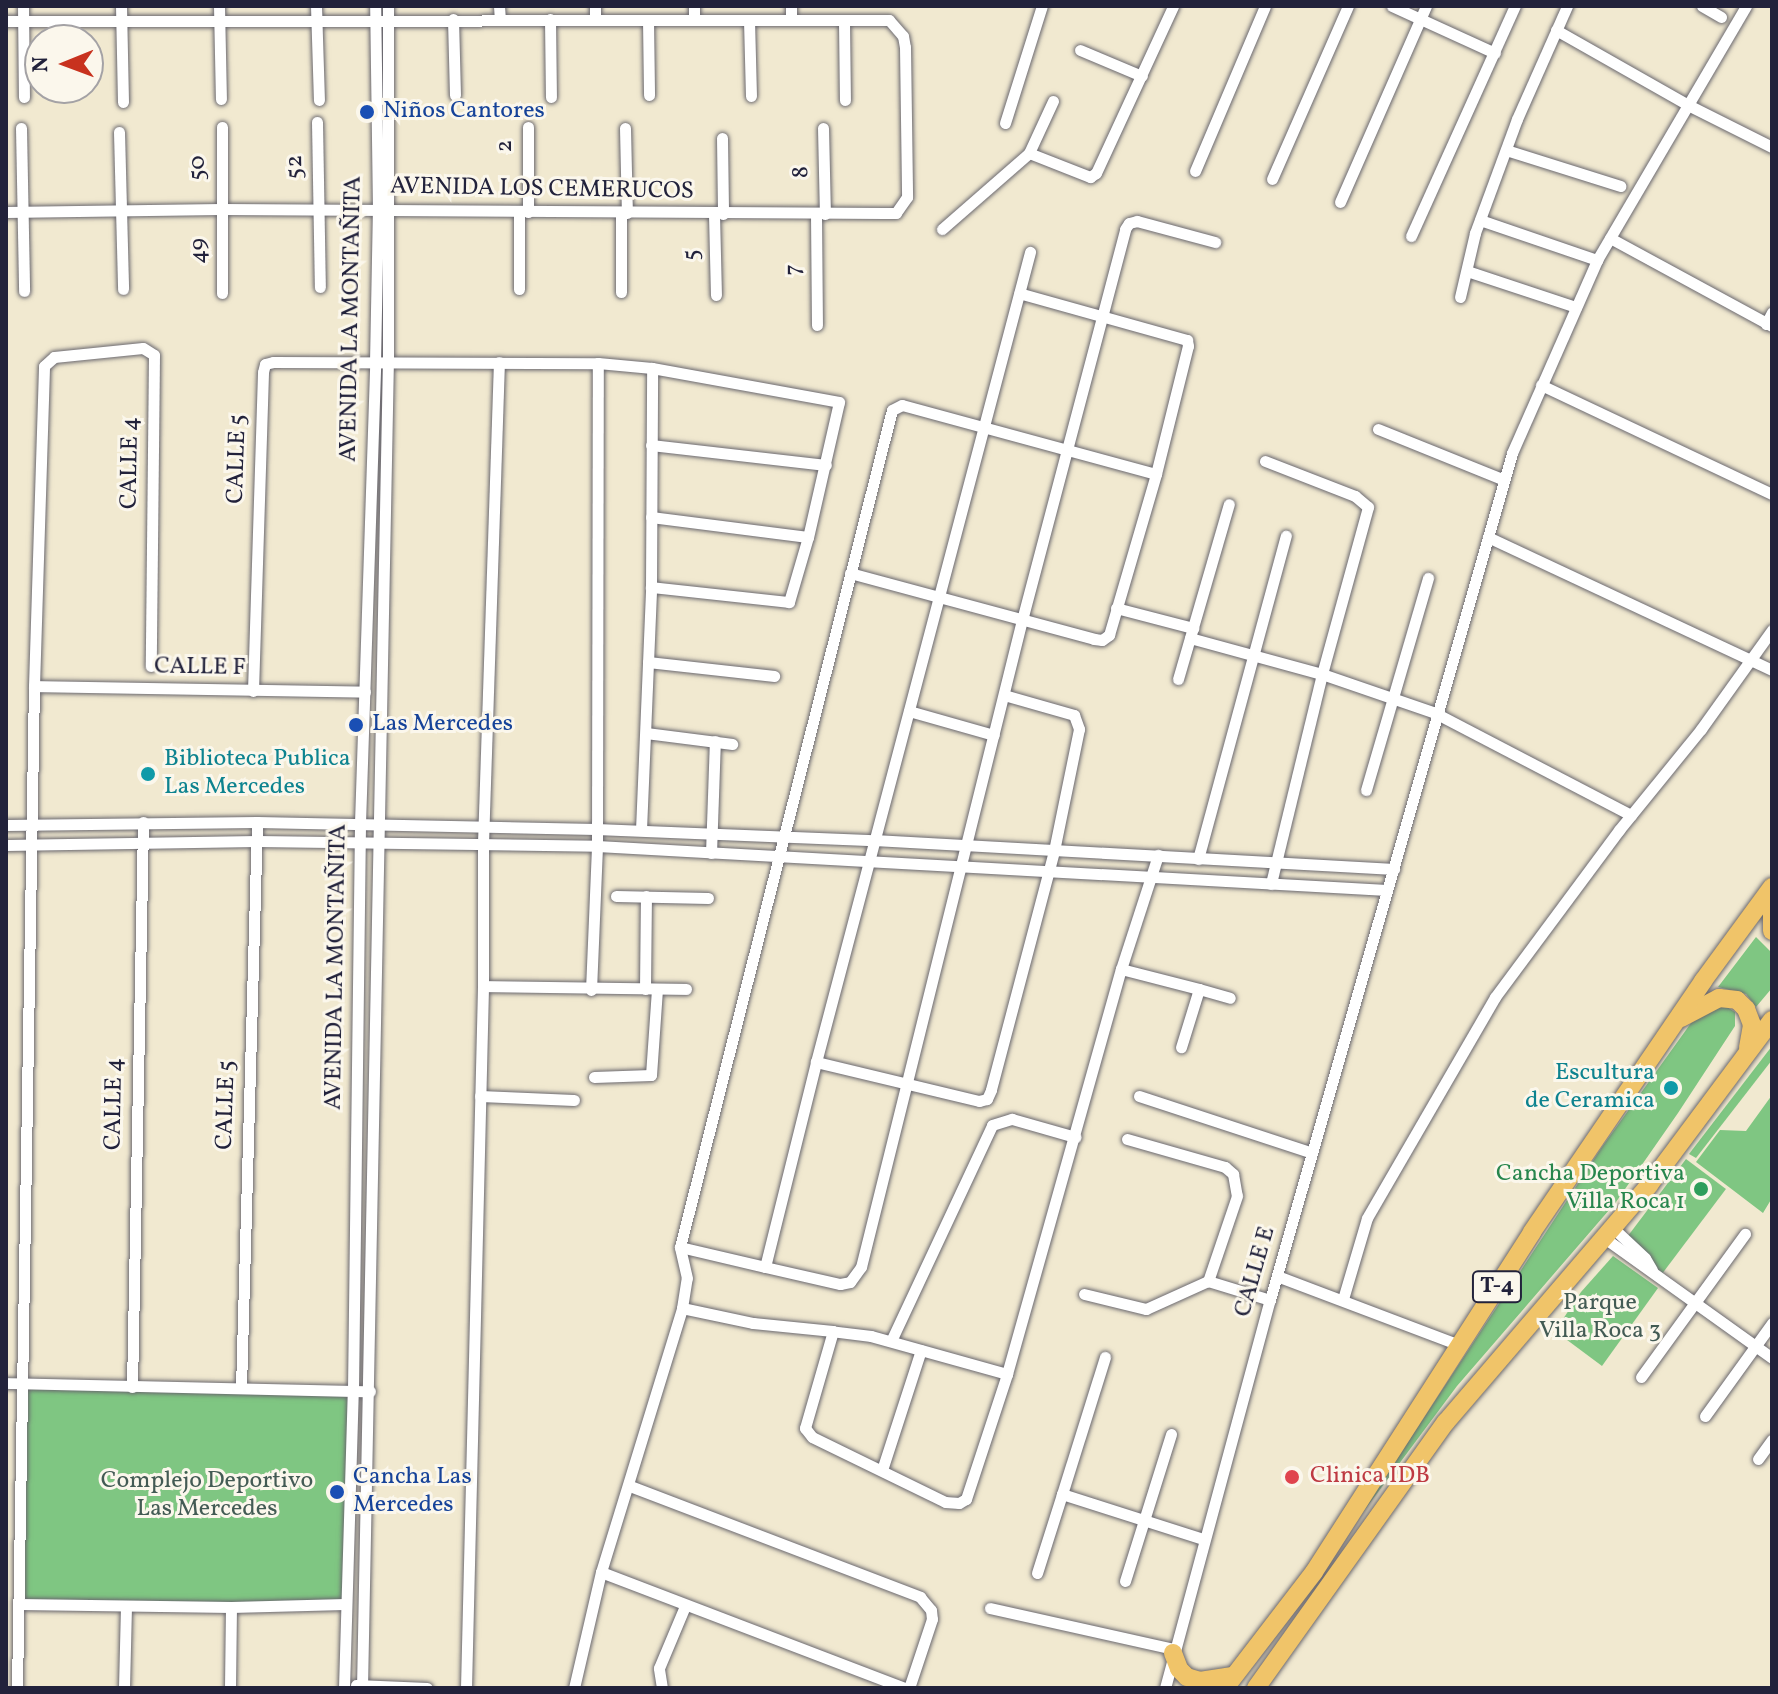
<!DOCTYPE html>
<html>
<head>
<meta charset="utf-8">
<style>
  body { margin:0 }
  #map { position:relative; width:1778px; height:1694px; overflow:hidden; background:#f1e9d0; font-family:Vollkorn,serif }
  div>[style] { position:absolute }
  [style*='--x'] { left:calc(var(--x)*1px); top:calc(var(--y)*1px); width:calc(var(--w)*1px); rotate:calc(var(--a)*1deg) }
  .green>* { inset:0; background:#7fc682; transform-origin:0 0 }
  .roads { filter:drop-shadow(0 0 2px #6a686f) drop-shadow(0 0 2px #6a686f) }
  .minor>* { height:11px; margin:-5.5px; padding:0 5.5px; transform-origin:5.5px; border-radius:5.5px; background:#fff }
  .trunk>* { height:18px; margin:-9px; padding:0 9px; transform-origin:9px; border-radius:9px; background:#f0c469 }
  .dots>* { width:22px; height:22px; translate:-50% -50%; box-sizing:border-box; border:4px solid #fbf7ec; border-radius:50% }
  span { translate:-50% -50%; white-space:nowrap; text-align:center; line-height:1.15; -webkit-text-stroke:6px #fbf7ec; paint-order:stroke }
  .shield-label span { padding:2px 6px; background:#fbf7ec; border:2px solid; border-radius:6px; -webkit-text-stroke-width:0 }
  .shield-label { font-size:22px; color:#22223b; font-weight:700 }
  .transit-label { font-size:24px; color:#164399 }
  .left { translate:0 -50%; text-align:left }
  .street-label { font-size:24px; color:#22223b }
  .culture-label { font-size:24px; color:#0d838f }
  .right { translate:-100% -50%; text-align:right }
  .leisure-label { font-size:24px; color:#27864d }
  .park-label { font-size:24px; color:#435b54 }
  .health-label { font-size:24px; color:#be3a42 }
  .frame { position:absolute; inset:0; border:8px solid #22223b; pointer-events:none }
  .north { position:absolute; left:24px; top:24px; width:80px; height:80px; box-sizing:border-box; background:#fbf7ec; border:2px solid #a4a2a5; border-radius:50%; rotate:269deg; font-size:22px; font-weight:700; line-height:32px; text-align:center; color:#22223b }
  .north::after { content:''; display:block; margin:auto; width:28px; height:36px; background:#c8321e; clip-path:polygon(50% 0,100% 100%,50% 72%,0 100%) }
</style>
</head>
<body>
<div id="map">
  <div class="green">
    <i style="clip-path:polygon(1756px 937px,1772px 953px,1772px 988px,1756px 1007px,1746px 994px,1718px 987px)"></i>
    <i style="clip-path:polygon(1711px 1007px,1727px 1007px,1735px 1012px,1735px 1026px,1678px 1113px,1616px 1202px,1457px 1386px,1352px 1527px,1602px 1147px,1691px 1023px)"></i>
    <i style="clip-path:polygon(1772px 1046px,1772px 1060px,1696px 1158px,1689px 1154px)"></i>
    <i style="clip-path:polygon(1772px 1095px,1772px 1198px,1763px 1213px,1696px 1162px,1720px 1130px,1746px 1131px)"></i>
    <i style="left:1686px;top:1159px;width:50px;height:105px;rotate:37deg"></i>
    <i style="clip-path:polygon(1613px 1256px,1658px 1288px,1602px 1366px,1555px 1331px,1581px 1292px)"></i>
    <i style="left:25px;top:1389px;width:323px;height:211px;rotate:1deg"></i>
  </div>
  <div class="roads">
    <div class="minor">
      <i style="--x:23;--y:6;--w:91;--a:89.4"></i>
      <i style="--x:121;--y:6;--w:96;--a:88.8"></i>
      <i style="--x:219;--y:6;--w:93;--a:88.8"></i>
      <i style="--x:316;--y:6;--w:94;--a:88.2"></i>
      <i style="--x:499;--y:6;--w:14;--a:86"></i>
      <i style="--x:791;--y:6;--w:14;--a:90"></i>
      <i style="--x:1392;--y:6;--w:113;--a:24.5"></i>
      <i style="--x:1702;--y:6;--w:22;--a:30"></i>
      <i style="--x:453;--y:19;--w:76;--a:88.5"></i>
      <i style="--x:550;--y:19;--w:78;--a:89.3"></i>
      <i style="--x:595;--y:20;--w:14;--a:-90"></i>
      <i style="--x:648;--y:20;--w:75;--a:89.2"></i>
      <i style="--x:694;--y:20;--w:14;--a:-90"></i>
      <i style="--x:749;--y:20;--w:76;--a:88.5"></i>
      <i style="--x:6;--y:21;--w:883;--a:-0.06"></i>
      <i style="--x:889;--y:20;--w:21;--a:49"></i>
      <i style="--x:903;--y:36;--w:11;--a:80"></i>
      <i style="--x:905;--y:47;--w:150;--a:89.2"></i>
      <i style="--x:907;--y:197;--w:19;--a:125"></i>
      <i style="--x:896;--y:213;--w:11;--a:180"></i>
      <i style="--x:885;--y:213;--w:664;--a:-179.65"></i>
      <i style="--x:221;--y:209;--w:215;--a:179.2"></i>
      <i style="--x:844;--y:21;--w:79;--a:89.3"></i>
      <i style="--x:1556;--y:30;--w:150;--a:29.6"></i>
      <i style="--x:1686;--y:104;--w:96;--a:26.6"></i>
      <i style="--x:1080;--y:50;--w:67;--a:22.8"></i>
      <i style="--x:1053;--y:101;--w:57;--a:114.8"></i>
      <i style="--x:1029;--y:153;--w:66;--a:21.5"></i>
      <i style="--x:1090;--y:177;--w:7;--a:-34"></i>
      <i style="--x:1096;--y:173;--w:184;--a:-65.2"></i>
      <i style="--x:317;--y:122;--w:165;--a:89"></i>
      <i style="--x:1005;--y:123;--w:123;--a:-72.5"></i>
      <i style="--x:222;--y:127;--w:166;--a:90"></i>
      <i style="--x:21;--y:128;--w:163;--a:88.9"></i>
      <i style="--x:625;--y:128;--w:85;--a:88.7"></i>
      <i style="--x:823;--y:128;--w:86;--a:88.7"></i>
      <i style="--x:119;--y:132;--w:157;--a:88.5"></i>
      <i style="--x:722;--y:138;--w:76;--a:89.2"></i>
      <i style="--x:1506;--y:150;--w:120;--a:17.5"></i>
      <i style="--x:1195;--y:171;--w:179;--a:-67"></i>
      <i style="--x:1272;--y:179;--w:189;--a:-66.3"></i>
      <i style="--x:1340;--y:202;--w:214;--a:-66.3"></i>
      <i style="--x:519;--y:212;--w:77;--a:90"></i>
      <i style="--x:528;--y:212;--w:85;--a:-90"></i>
      <i style="--x:621;--y:213;--w:79;--a:90"></i>
      <i style="--x:714;--y:214;--w:81;--a:88.6"></i>
      <i style="--x:816;--y:214;--w:111;--a:89.5"></i>
      <i style="--x:1480;--y:220;--w:124;--a:18.9"></i>
      <i style="--x:942;--y:229;--w:116;--a:-41.1"></i>
      <i style="--x:1411;--y:236;--w:252;--a:-65.7"></i>
      <i style="--x:1610;--y:238;--w:184;--a:28.5"></i>
      <i style="--x:1467;--y:271;--w:115;--a:18.3"></i>
      <i style="--x:1460;--y:297;--w:66;--a:-76.8"></i>
      <i style="--x:1475;--y:233;--w:121;--a:-69.8"></i>
      <i style="--x:1517;--y:119;--w:124;--a:-66.1"></i>
      <i style="--x:1766;--y:324;--w:13;--a:-63"></i>
      <i style="--x:1541;--y:385;--w:255;--a:25.3"></i>
      <i style="--x:1378;--y:429;--w:136;--a:22"></i>
      <i style="--x:651;--y:445;--w:176;--a:6.5"></i>
      <i style="--x:1265;--y:461;--w:97;--a:21.3"></i>
      <i style="--x:1355;--y:496;--w:17;--a:40"></i>
      <i style="--x:1368;--y:507;--w:173;--a:105.4"></i>
      <i style="--x:1322;--y:674;--w:216;--a:103.7"></i>
      <i style="--x:651;--y:517;--w:158;--a:7.3"></i>
      <i style="--x:1488;--y:537;--w:314;--a:25.1"></i>
      <i style="--x:850;--y:573;--w:253;--a:15.1"></i>
      <i style="--x:1094;--y:639;--w:8;--a:7"></i>
      <i style="--x:1102;--y:640;--w:9;--a:-36"></i>
      <i style="--x:1109;--y:635;--w:168;--a:-73.7"></i>
      <i style="--x:1156;--y:474;--w:132;--a:-76"></i>
      <i style="--x:1188;--y:346;--w:6;--a:-99"></i>
      <i style="--x:1187;--y:340;--w:174;--a:-164.4"></i>
      <i style="--x:1116;--y:608;--w:80;--a:14.6"></i>
      <i style="--x:1190;--y:638;--w:137;--a:15.3"></i>
      <i style="--x:1322;--y:674;--w:120;--a:19"></i>
      <i style="--x:1435;--y:713;--w:221;--a:27.5"></i>
      <i style="--x:648;--y:662;--w:127;--a:6.3"></i>
      <i style="--x:1178;--y:679;--w:182;--a:-73.8"></i>
      <i style="--x:34;--y:686;--w:331;--a:1"></i>
      <i style="--x:253;--y:691;--w:319;--a:-88.2"></i>
      <i style="--x:263;--y:372;--w:8;--a:-76"></i>
      <i style="--x:265;--y:364;--w:8;--a:-14"></i>
      <i style="--x:273;--y:362;--w:325;--a:0.2"></i>
      <i style="--x:598;--y:363;--w:54;--a:5.3"></i>
      <i style="--x:652;--y:368;--w:190;--a:10.3"></i>
      <i style="--x:839;--y:402;--w:139;--a:102.9"></i>
      <i style="--x:808;--y:537;--w:68;--a:106.3"></i>
      <i style="--x:789;--y:602;--w:139;--a:-173.8"></i>
      <i style="--x:1004;--y:695;--w:73;--a:15.9"></i>
      <i style="--x:1074;--y:715;--w:15;--a:70"></i>
      <i style="--x:1079;--y:729;--w:125;--a:101.6"></i>
      <i style="--x:1054;--y:851;--w:247;--a:104.8"></i>
      <i style="--x:991;--y:1090;--w:10;--a:114"></i>
      <i style="--x:987;--y:1099;--w:8;--a:166"></i>
      <i style="--x:979;--y:1101;--w:168;--a:-166.5"></i>
      <i style="--x:816;--y:1062;--w:838;--a:-75.2"></i>
      <i style="--x:909;--y:711;--w:88;--a:15.8"></i>
      <i style="--x:646;--y:733;--w:87;--a:7.3"></i>
      <i style="--x:1366;--y:790;--w:221;--a:-73.7"></i>
      <i style="--x:6;--y:825;--w:251;--a:-0.7"></i>
      <i style="--x:257;--y:822;--w:339;--a:1.2"></i>
      <i style="--x:596;--y:829;--w:278;--a:2.3"></i>
      <i style="--x:874;--y:840;--w:521;--a:3.19"></i>
      <i style="--x:641;--y:830;--w:243;--a:-87.6"></i>
      <i style="--x:651;--y:587;--w:219;--a:-89.7"></i>
      <i style="--x:6;--y:845;--w:251;--a:-0.9"></i>
      <i style="--x:257;--y:841;--w:340;--a:0.8"></i>
      <i style="--x:597;--y:846;--w:791;--a:3.19"></i>
      <i style="--x:711;--y:853;--w:112;--a:-88"></i>
      <i style="--x:1198;--y:859;--w:335;--a:-74.8"></i>
      <i style="--x:616;--y:896;--w:92;--a:1.2"></i>
      <i style="--x:1121;--y:969;--w:81;--a:14.4"></i>
      <i style="--x:1199;--y:989;--w:61;--a:107.2"></i>
      <i style="--x:483;--y:986;--w:203;--a:0.8"></i>
      <i style="--x:645;--y:989;--w:93;--a:-89.4"></i>
      <i style="--x:1199;--y:989;--w:32;--a:16"></i>
      <i style="--x:591;--y:990;--w:144;--a:-87.6"></i>
      <i style="--x:597;--y:846;--w:483;--a:-89.9"></i>
      <i style="--x:594;--y:1077;--w:57;--a:-2"></i>
      <i style="--x:651;--y:1075;--w:86;--a:-86"></i>
      <i style="--x:480;--y:1096;--w:94;--a:2.4"></i>
      <i style="--x:1139;--y:1096;--w:182;--a:18.2"></i>
      <i style="--x:1127;--y:1139;--w:102;--a:15.9"></i>
      <i style="--x:1225;--y:1167;--w:11;--a:41"></i>
      <i style="--x:1233;--y:1174;--w:22;--a:80"></i>
      <i style="--x:1237;--y:1196;--w:90;--a:108.8"></i>
      <i style="--x:1612;--y:1227;--w:45;--a:43.2"></i>
      <i style="--x:1645;--y:1258;--w:14;--a:60"></i>
      <i style="--x:1603;--y:1237;--w:208;--a:35.6"></i>
      <i style="--x:680;--y:1247;--w:87;--a:13.2"></i>
      <i style="--x:765;--y:1267;--w:211;--a:-76"></i>
      <i style="--x:765;--y:1267;--w:77;--a:12.8"></i>
      <i style="--x:840;--y:1284;--w:10;--a:-11"></i>
      <i style="--x:850;--y:1282;--w:19;--a:-54"></i>
      <i style="--x:861;--y:1267;--w:667;--a:-76.03"></i>
      <i style="--x:1022;--y:620;--w:404;--a:-75.2"></i>
      <i style="--x:1125;--y:229;--w:7;--a:-56"></i>
      <i style="--x:1129;--y:223;--w:8;--a:-14"></i>
      <i style="--x:1137;--y:221;--w:81;--a:15.1"></i>
      <i style="--x:1277;--y:1276;--w:196;--a:20.7"></i>
      <i style="--x:1084;--y:1294;--w:64;--a:13.6"></i>
      <i style="--x:1146;--y:1309;--w:68;--a:-24.3"></i>
      <i style="--x:1208;--y:1281;--w:65;--a:17"></i>
      <i style="--x:1343;--y:1299;--w:84;--a:-73.5"></i>
      <i style="--x:1367;--y:1218;--w:255;--a:-59.9"></i>
      <i style="--x:1495;--y:997;--w:208;--a:-53.4"></i>
      <i style="--x:1619;--y:830;--w:130;--a:-50.9"></i>
      <i style="--x:1701;--y:729;--w:122;--a:-54.4"></i>
      <i style="--x:682;--y:1308;--w:73;--a:11.9"></i>
      <i style="--x:753;--y:1323;--w:80;--a:5.7"></i>
      <i style="--x:891;--y:1341;--w:238;--a:-64.9"></i>
      <i style="--x:992;--y:1125;--w:21;--a:-17"></i>
      <i style="--x:1012;--y:1119;--w:66;--a:15.9"></i>
      <i style="--x:1105;--y:1357;--w:144;--a:107.4"></i>
      <i style="--x:1062;--y:1494;--w:148;--a:17.7"></i>
      <i style="--x:1007;--y:1374;--w:141;--a:-164.4"></i>
      <i style="--x:871;--y:1336;--w:38;--a:-173"></i>
      <i style="--x:833;--y:1331;--w:101;--a:106.1"></i>
      <i style="--x:805;--y:1428;--w:11;--a:52"></i>
      <i style="--x:812;--y:1437;--w:148;--a:26"></i>
      <i style="--x:945;--y:1502;--w:14;--a:4"></i>
      <i style="--x:959;--y:1503;--w:8;--a:-30"></i>
      <i style="--x:966;--y:1499;--w:132;--a:-71.8"></i>
      <i style="--x:1007;--y:1374;--w:421;--a:-74.3"></i>
      <i style="--x:1121;--y:969;--w:120;--a:-72"></i>
      <i style="--x:1641;--y:1377;--w:177;--a:-54"></i>
      <i style="--x:6;--y:1383;--w:364;--a:1.3"></i>
      <i style="--x:132;--y:1387;--w:565;--a:-88.88"></i>
      <i style="--x:241;--y:1388;--w:566;--a:-88.38"></i>
      <i style="--x:1705;--y:1416;--w:115;--a:-54.2"></i>
      <i style="--x:1758;--y:1459;--w:24;--a:-54"></i>
      <i style="--x:882;--y:1470;--w:126;--a:-72"></i>
      <i style="--x:630;--y:1486;--w:311;--a:20.9"></i>
      <i style="--x:920;--y:1597;--w:17;--a:50"></i>
      <i style="--x:931;--y:1610;--w:9;--a:84"></i>
      <i style="--x:932;--y:1619;--w:73;--a:108.4"></i>
      <i style="--x:601;--y:1572;--w:324;--a:20.9"></i>
      <i style="--x:1037;--y:1573;--w:83;--a:-72.4"></i>
      <i style="--x:1125;--y:1581;--w:154;--a:-72.6"></i>
      <i style="--x:19;--y:1604;--w:212;--a:0.8"></i>
      <i style="--x:231;--y:1607;--w:114;--a:-1.5"></i>
      <i style="--x:990;--y:1608;--w:189;--a:12.6"></i>
      <i style="--x:356;--y:1685;--w:71;--a:2.4"></i>
      <i style="--x:17;--y:1688;--w:1002;--a:-89.03"></i>
      <i style="--x:34;--y:686;--w:320;--a:-88.2"></i>
      <i style="--x:44;--y:366;--w:13;--a:-42"></i>
      <i style="--x:54;--y:357;--w:89;--a:-5.8"></i>
      <i style="--x:143;--y:348;--w:13;--a:32"></i>
      <i style="--x:154;--y:355;--w:311;--a:90.6"></i>
      <i style="--x:124;--y:1688;--w:82;--a:-88.6"></i>
      <i style="--x:230;--y:1688;--w:81;--a:-89.3"></i>
      <i style="--x:344;--y:1688;--w:298;--a:-88.3"></i>
      <i style="--x:353;--y:1390;--w:567;--a:-89.29"></i>
      <i style="--x:360;--y:823;--w:461;--a:-88.1"></i>
      <i style="--x:375;--y:362;--w:152;--a:-88.9"></i>
      <i style="--x:378;--y:210;--w:204;--a:-90.8"></i>
      <i style="--x:362;--y:1688;--w:1326;--a:-88.88"></i>
      <i style="--x:388;--y:362;--w:356;--a:-90"></i>
      <i style="--x:466;--y:1688;--w:702;--a:-88.61"></i>
      <i style="--x:483;--y:986;--w:143;--a:-90"></i>
      <i style="--x:483;--y:843;--w:481;--a:-88.1"></i>
      <i style="--x:574;--y:1688;--w:119;--a:-76.9"></i>
      <i style="--x:601;--y:1572;--w:276;--a:-72.9"></i>
      <i style="--x:682;--y:1308;--w:30;--a:-81"></i>
      <i style="--x:687;--y:1278;--w:32;--a:-103"></i>
      <i style="--x:680;--y:1247;--w:863;--a:-75.79"></i>
      <i style="--x:892;--y:410;--w:11;--a:-27"></i>
      <i style="--x:902;--y:405;--w:263;--a:15.2"></i>
      <i style="--x:662;--y:1688;--w:20;--a:-99"></i>
      <i style="--x:659;--y:1668;--w:67;--a:-67.2"></i>
      <i style="--x:1165;--y:1688;--w:402;--a:-74.9"></i>
      <i style="--x:1270;--y:1300;--w:881;--a:-74.05"></i>
      <i style="--x:1512;--y:453;--w:211;--a:-66.2"></i>
      <i style="--x:1597;--y:260;--w:294;--a:-59.6"></i>
    </div>
    <div class="trunk">
      <i style="--x:1772;--y:910;--w:21;--a:90"></i>
      <i style="--x:1681;--y:1018;--w:43;--a:-27.8"></i>
      <i style="--x:1719;--y:998;--w:18;--a:6"></i>
      <i style="--x:1737;--y:1000;--w:13;--a:45"></i>
      <i style="--x:1746;--y:1009;--w:17;--a:69"></i>
      <i style="--x:1752;--y:1025;--w:23;--a:100"></i>
      <i style="--x:1173;--y:1653;--w:17;--a:69"></i>
      <i style="--x:1179;--y:1669;--w:11;--a:45"></i>
      <i style="--x:1187;--y:1677;--w:14;--a:17"></i>
      <i style="--x:1200;--y:1681;--w:33;--a:-9"></i>
      <i style="--x:1225;--y:1688;--w:146;--a:-52.5"></i>
      <i style="--x:1314;--y:1572;--w:404;--a:-57.3"></i>
      <i style="--x:1532;--y:1232;--w:304;--a:-55.7"></i>
      <i style="--x:1703;--y:981;--w:117;--a:-53.7"></i>
      <i style="--x:1256;--y:1688;--w:327;--a:-54.5"></i>
      <i style="--x:1446;--y:1422;--w:312;--a:-49.4"></i>
      <i style="--x:1649;--y:1185;--w:206;--a:-53.3"></i>
    </div>
  </div>
  <div class="dots">
    <i style="left:367px;top:112px;background:#1a4fb4"></i>
    <i style="left:356px;top:725px;background:#1a4fb4"></i>
    <i style="left:148px;top:774px;background:#0f9aa8"></i>
    <i style="left:1671px;top:1088px;background:#0f9aa8"></i>
    <i style="left:1701px;top:1189px;background:#2e9e5b"></i>
    <i style="left:1292px;top:1477px;background:#e0444e"></i>
    <i style="left:337px;top:1492px;background:#1a4fb4"></i>
  </div>
  <div class="shield-label">
    <span style="left:1497px;top:1287px">T-4</span>
  </div>
  <div class="transit-label">
    <span class="left" style="left:383px;top:112px">Niños Cantores</span>
    <span class="left" style="left:372px;top:725px">Las Mercedes</span>
    <span class="left" style="left:353px;top:1492px">Cancha Las<br>Mercedes</span>
  </div>
  <div class="street-label">
    <span style="left:506px;top:146px;rotate:-90deg">2</span>
    <span style="left:296px;top:167px;rotate:-91deg">52</span>
    <span style="left:199px;top:168px;rotate:-90deg">50</span>
    <span style="left:802px;top:172px;rotate:-92deg">8</span>
    <span style="left:542px;top:190px;rotate:1deg">AVENIDA LOS CEMERUCOS</span>
    <span style="left:200px;top:251px;rotate:-90deg">49</span>
    <span style="left:693px;top:255px;rotate:-91deg">5</span>
    <span style="left:795px;top:270px;rotate:-90deg">7</span>
    <span style="left:352px;top:319px;rotate:-89deg">AVENIDA LA MONTAÑITA</span>
    <span style="left:238px;top:459px;rotate:-88deg">CALLE 5</span>
    <span style="left:131px;top:463px;rotate:-89deg">CALLE 4</span>
    <span style="left:200px;top:668px;rotate:1deg">CALLE F</span>
    <span style="left:337px;top:967px;rotate:-89deg">AVENIDA LA MONTAÑITA</span>
    <span style="left:115px;top:1104px;rotate:-89deg">CALLE 4</span>
    <span style="left:227px;top:1105px;rotate:-88deg">CALLE 5</span>
    <span style="left:1256px;top:1272px;rotate:-74deg">CALLE E</span>
  </div>
  <div class="culture-label">
    <span class="left" style="left:164px;top:774px">Biblioteca Publica<br>Las Mercedes</span>
    <span class="right" style="left:1655px;top:1088px">Escultura<br>de Ceramica</span>
  </div>
  <div class="leisure-label">
    <span class="right" style="left:1685px;top:1189px">Cancha Deportiva<br>Villa Roca 1</span>
  </div>
  <div class="park-label">
    <span style="left:1600px;top:1318px">Parque<br>Villa Roca 3</span>
    <span style="left:207px;top:1496px">Complejo Deportivo<br>Las Mercedes</span>
  </div>
  <div class="health-label">
    <span class="left" style="left:1310px;top:1477px">Clinica IDB</span>
  </div>
  <div class="frame"></div>
  <div class="north">N</div>
</div>
</body>
</html>
